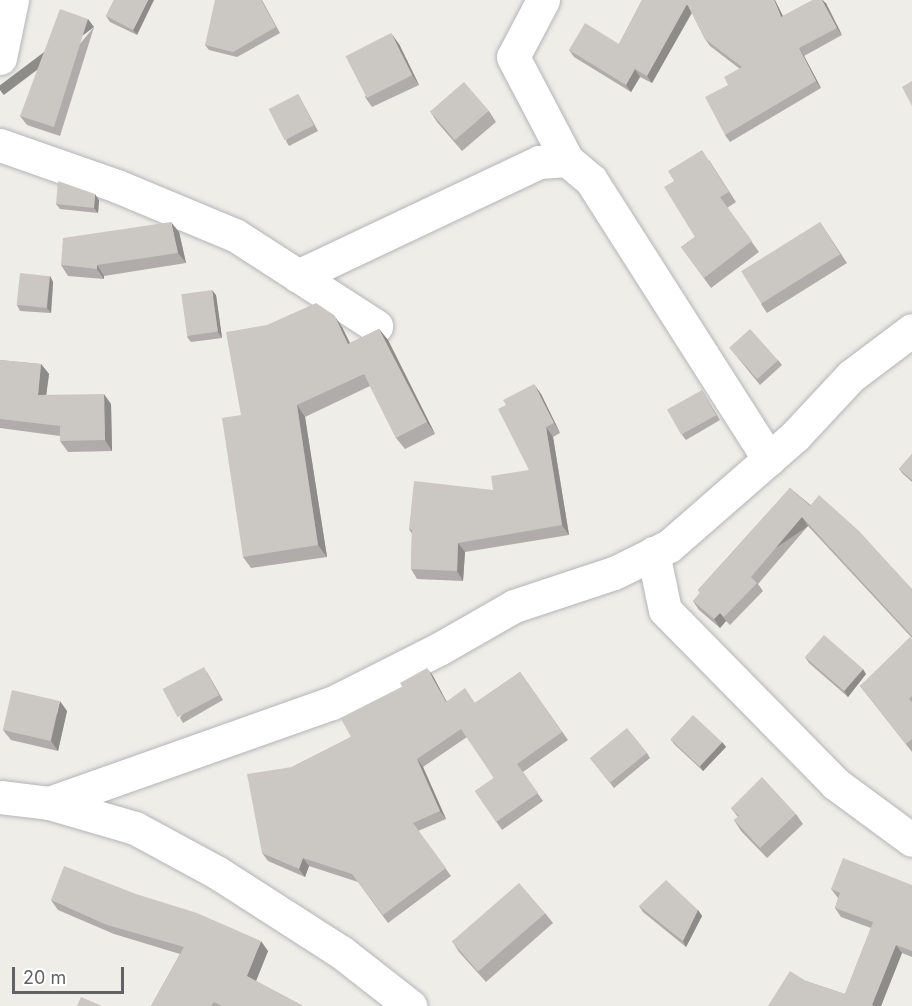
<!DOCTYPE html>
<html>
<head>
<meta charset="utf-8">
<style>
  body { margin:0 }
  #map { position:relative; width:912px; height:1006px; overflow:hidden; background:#efede8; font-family:Inter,sans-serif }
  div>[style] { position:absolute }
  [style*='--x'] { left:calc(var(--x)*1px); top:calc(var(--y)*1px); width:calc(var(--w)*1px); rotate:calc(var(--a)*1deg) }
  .roads { filter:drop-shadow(0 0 2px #b3b5b8) drop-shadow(0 0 2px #b3b5b8) }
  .street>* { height:33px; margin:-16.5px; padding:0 16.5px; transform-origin:16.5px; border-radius:16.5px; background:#fff }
  .secondary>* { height:33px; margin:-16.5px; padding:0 16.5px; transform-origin:16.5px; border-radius:16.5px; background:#fff }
  .wall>* { inset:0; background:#afaca9 }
  .shaded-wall>* { inset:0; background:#8e8c89; transform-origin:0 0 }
  .building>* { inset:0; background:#cbc8c4; transform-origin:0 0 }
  span { translate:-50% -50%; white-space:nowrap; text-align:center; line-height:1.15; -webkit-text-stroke:4.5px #fff; paint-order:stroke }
  .scale { position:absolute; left:12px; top:967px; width:112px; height:27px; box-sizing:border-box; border:3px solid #5f6366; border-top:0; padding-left:8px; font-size:18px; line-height:21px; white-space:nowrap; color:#5f6366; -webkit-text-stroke:4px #fff; paint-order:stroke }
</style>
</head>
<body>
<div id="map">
  <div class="roads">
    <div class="street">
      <i style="--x:543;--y:0;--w:64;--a:117.8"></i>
      <i style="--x:513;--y:57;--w:116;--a:62.3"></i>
      <i style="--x:0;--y:58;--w:59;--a:-78.3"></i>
      <i style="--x:0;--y:145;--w:124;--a:19.3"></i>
      <i style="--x:117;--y:186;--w:128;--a:22.6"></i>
      <i style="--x:235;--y:235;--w:168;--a:32.8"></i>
      <i style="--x:298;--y:276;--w:267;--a:-25.3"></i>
      <i style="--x:539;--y:162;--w:28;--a:-4"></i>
      <i style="--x:567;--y:160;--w:31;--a:40"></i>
      <i style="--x:591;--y:180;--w:331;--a:57.5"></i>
      <i style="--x:653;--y:553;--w:58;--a:78.1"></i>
      <i style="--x:665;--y:610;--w:244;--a:45.5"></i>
      <i style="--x:836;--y:784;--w:94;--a:36.4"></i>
      <i style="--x:49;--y:803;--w:300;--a:-19.5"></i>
      <i style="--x:332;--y:703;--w:120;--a:-26.8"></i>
      <i style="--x:439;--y:649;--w:86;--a:-29.8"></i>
      <i style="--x:514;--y:606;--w:105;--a:-18.3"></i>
      <i style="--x:614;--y:573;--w:61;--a:-26.1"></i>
      <i style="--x:669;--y:546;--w:167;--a:-41.1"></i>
      <i style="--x:795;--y:436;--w:82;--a:-47"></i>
      <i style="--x:851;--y:376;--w:76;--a:-37"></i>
    </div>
    <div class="secondary">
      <i style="--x:0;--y:797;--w:49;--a:7"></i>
      <i style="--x:49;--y:803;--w:90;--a:16.2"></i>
      <i style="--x:135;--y:828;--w:94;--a:28.5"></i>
      <i style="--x:218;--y:873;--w:146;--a:32.7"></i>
      <i style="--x:341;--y:952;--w:88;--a:38"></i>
    </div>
  </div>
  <div class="wall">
    <i style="clip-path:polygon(114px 0,137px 35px,110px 22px,106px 16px)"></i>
    <i style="clip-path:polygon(262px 0,280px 33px,237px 57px,209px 50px,205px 45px)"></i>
    <i style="clip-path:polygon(642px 0,783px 16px,813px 0,823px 0,842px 35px,804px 56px,821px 88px,730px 142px,725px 135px,728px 85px,740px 69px,710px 46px,705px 39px,692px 13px,652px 83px,640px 77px,631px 92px,574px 57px,569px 50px,619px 44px)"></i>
    <i style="clip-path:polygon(94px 27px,60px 136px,27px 125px,20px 116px)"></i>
    <i style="clip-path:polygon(399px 44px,419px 85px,372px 107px,365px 97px)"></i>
    <i style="clip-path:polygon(298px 94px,318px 131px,289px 146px,286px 141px)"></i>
    <i style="clip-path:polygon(430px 111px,489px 111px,496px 122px,462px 151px,437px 122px)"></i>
    <i style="clip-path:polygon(709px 160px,736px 202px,727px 208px,759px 252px,711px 288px,681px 247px,695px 237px)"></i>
    <i style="clip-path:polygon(99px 200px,98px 213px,60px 209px,56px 204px)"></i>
    <i style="clip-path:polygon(820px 222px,847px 263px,767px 313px,761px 304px)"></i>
    <i style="clip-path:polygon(179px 232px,186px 263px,104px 276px,104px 279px,68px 276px,61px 265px)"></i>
    <i style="clip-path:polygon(50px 276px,53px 282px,51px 313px,20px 311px,17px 305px)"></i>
    <i style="clip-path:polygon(216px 295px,222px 338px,191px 342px,187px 337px)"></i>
    <i style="clip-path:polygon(342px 327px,350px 343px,379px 329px,388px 340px,435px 434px,405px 449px,396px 438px,370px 386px,305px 417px,327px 557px,251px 568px,243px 557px,241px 415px)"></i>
    <i style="clip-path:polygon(729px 347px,778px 360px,782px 365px,760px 385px)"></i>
    <i style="clip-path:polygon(0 360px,41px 364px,49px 374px,46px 395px,111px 404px,112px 451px,68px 452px,60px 441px,60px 436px,0 428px)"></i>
    <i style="clip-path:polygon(702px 390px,720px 420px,686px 440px,682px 435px)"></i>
    <i style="clip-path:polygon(541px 394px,560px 433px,553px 437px,569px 535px,465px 552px,463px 581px,417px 579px,411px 569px,412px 534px,409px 529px,493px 490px,529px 470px)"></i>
    <i style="clip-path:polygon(912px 454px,912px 482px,903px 474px,899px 469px)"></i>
    <i style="clip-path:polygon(790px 488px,912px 589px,912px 638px,808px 526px,758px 584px,763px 591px,730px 625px,726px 621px,720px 628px,699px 610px,693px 601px,700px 593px,698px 590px)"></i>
    <i style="clip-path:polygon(912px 639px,912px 752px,860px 686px)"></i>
    <i style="clip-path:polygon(805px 657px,866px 674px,848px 697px,809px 663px)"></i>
    <i style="clip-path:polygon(207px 672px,223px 700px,183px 723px,180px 718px)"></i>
    <i style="clip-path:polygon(520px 672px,568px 740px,523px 772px,543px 801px,502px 830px,475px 791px,494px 778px,467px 737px,423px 767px,446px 819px,418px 831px,451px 876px,388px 923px,358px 882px,309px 866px,305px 877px,268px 861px,262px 853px,292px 767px,351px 737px,433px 676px,446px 701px,475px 703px)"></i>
    <i style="clip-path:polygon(67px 711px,58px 751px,11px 740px,3px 730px)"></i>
    <i style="clip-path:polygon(671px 740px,722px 742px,726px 747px,703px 771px,675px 745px)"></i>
    <i style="clip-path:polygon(647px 753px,650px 758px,614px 788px,590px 758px)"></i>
    <i style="clip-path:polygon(731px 808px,796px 814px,803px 824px,767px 858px,741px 831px,734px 820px,738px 817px)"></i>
    <i style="clip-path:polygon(912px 885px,912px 957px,902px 953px,881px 1006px,768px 1006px,806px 981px,845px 994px,871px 928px,841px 917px,835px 908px,838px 898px,831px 889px)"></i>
    <i style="clip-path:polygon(51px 900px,268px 951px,256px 981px,303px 1006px,151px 1006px,180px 954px,114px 934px,58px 910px)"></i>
    <i style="clip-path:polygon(639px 906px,698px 910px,702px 916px,686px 947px,643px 912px)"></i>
    <i style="clip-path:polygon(545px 913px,553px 923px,486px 982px,459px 952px,452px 941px)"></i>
  </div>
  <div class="shaded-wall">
    <i style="clip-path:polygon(148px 0,154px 0,137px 35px,133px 30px)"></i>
    <i style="clip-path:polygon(774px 0,775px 0,787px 24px,781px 17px)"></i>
    <i style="clip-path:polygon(822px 0,826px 3px,842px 35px,837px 28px)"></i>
    <i style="clip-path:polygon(687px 4px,692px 12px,652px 83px,647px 76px)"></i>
    <i style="left:88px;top:19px;width:10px;height:113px;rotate:53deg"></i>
    <i style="clip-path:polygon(391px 33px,399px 44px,419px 85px,412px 75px)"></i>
    <i style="clip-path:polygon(799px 48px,804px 56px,821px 88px,816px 81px)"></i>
    <i style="clip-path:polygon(635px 69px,640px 77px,631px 92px,626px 85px)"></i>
    <i style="clip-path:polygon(95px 194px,99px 200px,98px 213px,94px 208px)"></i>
    <i style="clip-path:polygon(171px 222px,179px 232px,186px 263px,178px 253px)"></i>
    <i style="clip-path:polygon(97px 265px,104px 276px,104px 279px,97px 269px)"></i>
    <i style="clip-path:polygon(50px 276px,53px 282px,51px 313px,47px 308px)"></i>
    <i style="clip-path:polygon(212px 290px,216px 295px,222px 338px,218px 332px)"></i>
    <i style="clip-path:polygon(334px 315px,342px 327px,356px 356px,348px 344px)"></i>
    <i style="clip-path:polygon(379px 329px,388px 340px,435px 434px,427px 422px)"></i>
    <i style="clip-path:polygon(41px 364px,49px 374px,45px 405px,38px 395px)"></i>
    <i style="clip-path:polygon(534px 384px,541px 394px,560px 433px,554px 423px)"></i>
    <i style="clip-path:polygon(104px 394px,111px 404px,112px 451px,105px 440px)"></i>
    <i style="clip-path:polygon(297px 405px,305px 417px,327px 557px,318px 545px)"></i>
    <i style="clip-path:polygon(546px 427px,553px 437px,569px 535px,562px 525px)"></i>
    <i style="left:802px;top:517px;width:11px;height:79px;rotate:56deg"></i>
    <i style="clip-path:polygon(458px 543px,465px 552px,463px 581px,457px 571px)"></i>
    <i style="clip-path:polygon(720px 613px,726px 621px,720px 628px,714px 619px)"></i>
    <i style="clip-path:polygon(427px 668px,433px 676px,451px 710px,446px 702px)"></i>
    <i style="clip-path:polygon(863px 669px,866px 674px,848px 697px,844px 691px)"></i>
    <i style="clip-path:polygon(60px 701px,67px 711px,58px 751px,51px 741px)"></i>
    <i style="clip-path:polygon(722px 742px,726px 747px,703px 771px,700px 766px)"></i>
    <i style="clip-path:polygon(417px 759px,423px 767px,446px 819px,440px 811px)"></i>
    <i style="clip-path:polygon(303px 858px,309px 866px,305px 877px,299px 869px)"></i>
    <i style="clip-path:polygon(698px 910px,702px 916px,686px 947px,683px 941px)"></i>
    <i style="clip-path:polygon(261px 941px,268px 951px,254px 986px,247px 976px)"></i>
    <i style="clip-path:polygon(896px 945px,902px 953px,881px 1006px,872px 1006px,872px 1005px)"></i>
  </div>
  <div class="building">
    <i style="clip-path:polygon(114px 0,148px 0,133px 30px,106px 16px)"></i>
    <i style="clip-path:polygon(215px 0,261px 0,276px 27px,233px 52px,205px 45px)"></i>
    <i style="clip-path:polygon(642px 0,774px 0,781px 17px,813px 0,822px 0,837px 28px,799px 48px,816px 81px,725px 135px,705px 97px,728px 85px,724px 77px,742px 67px,705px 39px,687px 4px,647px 76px,635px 69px,626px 85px,569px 50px,585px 23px,619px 44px)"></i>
    <i style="clip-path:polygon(60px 9px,88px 19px,54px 127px,20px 116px)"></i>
    <i style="left:391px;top:33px;width:47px;height:51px;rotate:63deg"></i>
    <i style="clip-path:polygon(912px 81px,912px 106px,902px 87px)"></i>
    <i style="left:464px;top:82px;width:38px;height:45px;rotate:49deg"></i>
    <i style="left:298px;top:94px;width:35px;height:33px;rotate:63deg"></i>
    <i style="clip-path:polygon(702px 150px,729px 192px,720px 197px,752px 241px,704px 278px,681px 247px,695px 237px,664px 187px,674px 181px,668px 171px)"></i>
    <i style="clip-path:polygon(58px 181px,95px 194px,94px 208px,56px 204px)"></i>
    <i style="clip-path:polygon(171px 222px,178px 253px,97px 265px,97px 269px,61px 265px,63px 238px)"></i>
    <i style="left:820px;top:222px;width:38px;height:93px;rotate:58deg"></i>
    <i style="left:20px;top:273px;width:30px;height:32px;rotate:6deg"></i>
    <i style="left:212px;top:290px;width:42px;height:31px;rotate:82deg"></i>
    <i style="clip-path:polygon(316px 303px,334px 315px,348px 344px,379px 329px,427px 422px,396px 438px,364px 374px,297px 405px,318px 545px,243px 557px,222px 418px,241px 415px,226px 332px,267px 325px)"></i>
    <i style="left:750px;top:329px;width:42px;height:28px;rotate:48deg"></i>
    <i style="clip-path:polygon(0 360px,41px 364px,38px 395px,104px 394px,105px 440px,60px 441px,60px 426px,0 419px)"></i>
    <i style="clip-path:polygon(534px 384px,554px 423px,546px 427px,562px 525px,458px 543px,457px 571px,411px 569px,412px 530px,409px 529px,414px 481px,493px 490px,491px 476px,529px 470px,498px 409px,506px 405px,503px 400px)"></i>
    <i style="left:702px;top:390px;width:29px;height:40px;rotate:61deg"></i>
    <i style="clip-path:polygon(912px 454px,912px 480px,899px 469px)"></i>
    <i style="clip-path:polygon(790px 488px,810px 506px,819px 495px,859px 531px,912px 589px,912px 636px,802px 517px,751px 577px,757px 583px,724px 617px,720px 613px,714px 619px,693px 601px,700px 593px,698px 590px)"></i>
    <i style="left:824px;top:635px;width:52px;height:29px;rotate:41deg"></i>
    <i style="clip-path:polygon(910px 637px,912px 639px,912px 696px,909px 699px,912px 702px,912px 739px,906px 744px,860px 686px)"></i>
    <i style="left:204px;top:667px;width:32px;height:47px;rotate:62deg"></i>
    <i style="clip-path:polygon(427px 668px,446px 702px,465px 688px,475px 703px,520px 672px,562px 732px,517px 764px,538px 793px,496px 822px,475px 791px,494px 778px,461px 729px,417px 759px,440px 811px,413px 823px,446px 868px,383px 915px,352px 874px,303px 858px,299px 869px,262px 853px,247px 774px,292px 767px,351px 737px,341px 719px,403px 688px,400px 683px)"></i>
    <i style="left:12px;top:690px;width:49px;height:41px;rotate:13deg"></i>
    <i style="left:693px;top:715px;width:40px;height:33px;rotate:43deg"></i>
    <i style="left:627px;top:728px;width:32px;height:48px;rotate:51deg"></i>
    <i style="clip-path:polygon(762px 777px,796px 814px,760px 848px,734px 820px,739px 816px,731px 808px)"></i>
    <i style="clip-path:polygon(843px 858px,912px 885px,912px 951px,896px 945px,872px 1005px,874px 1006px,768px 1006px,790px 971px,806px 981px,845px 994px,873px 922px,835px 908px,840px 893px,831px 889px)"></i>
    <i style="clip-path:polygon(64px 866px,136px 894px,197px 913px,261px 941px,247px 976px,303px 1006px,222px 1006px,214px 1002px,211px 1006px,151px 1006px,184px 947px,107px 925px,51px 900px)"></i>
    <i style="clip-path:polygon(666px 880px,698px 910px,683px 941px,639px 906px)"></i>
    <i style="left:519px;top:883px;width:40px;height:89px;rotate:49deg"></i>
    <i style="clip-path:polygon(81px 997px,102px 1006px,77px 1006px)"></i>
  </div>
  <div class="scale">20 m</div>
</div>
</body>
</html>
